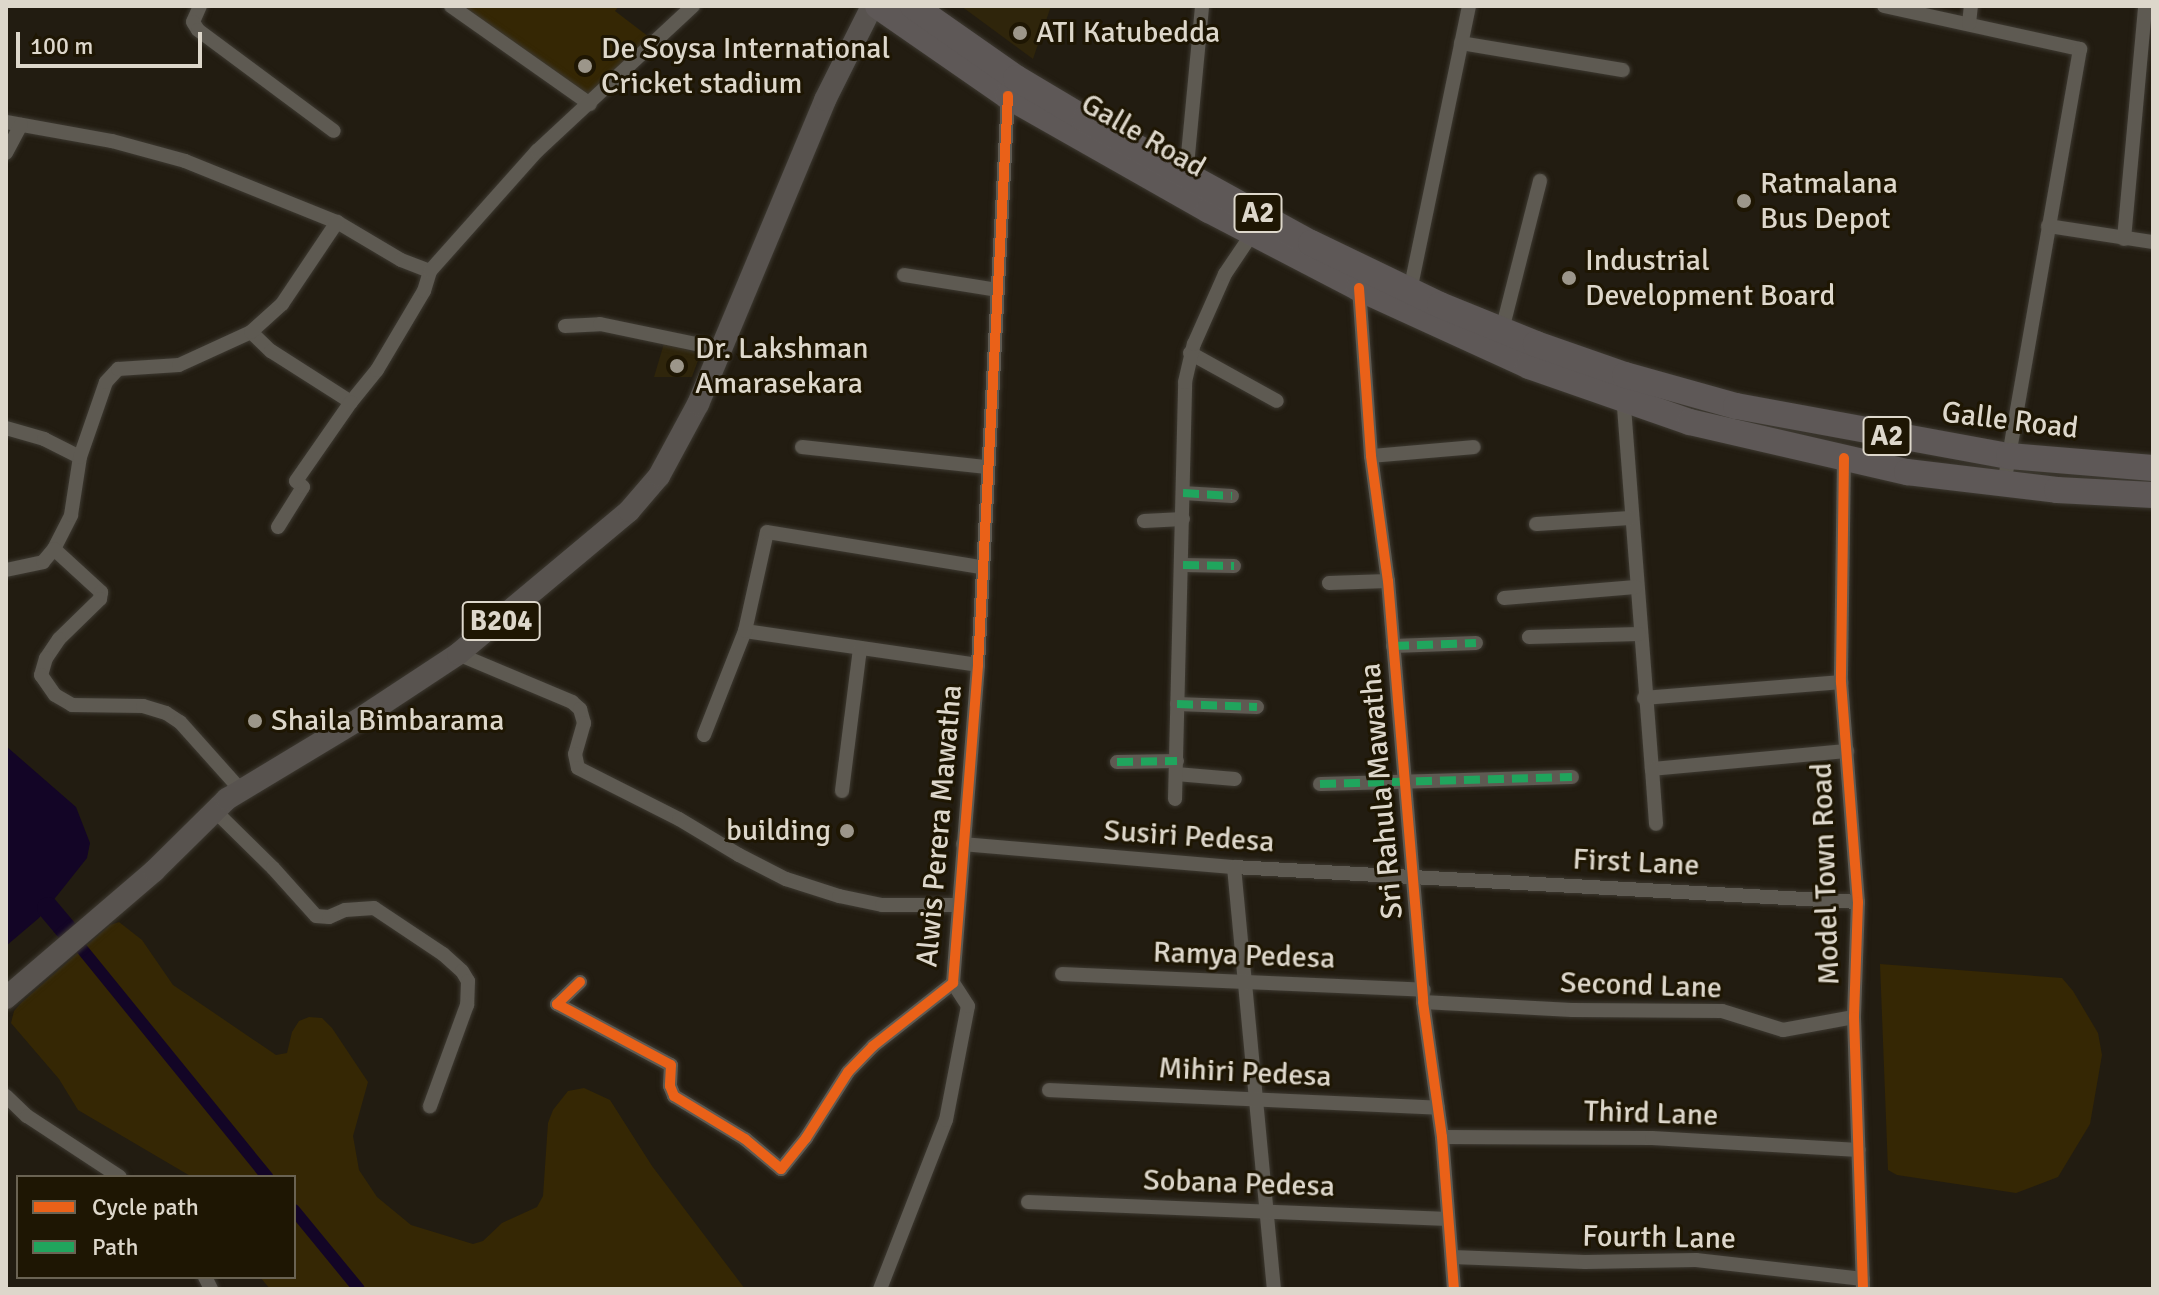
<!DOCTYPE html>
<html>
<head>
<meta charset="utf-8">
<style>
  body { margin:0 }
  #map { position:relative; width:2159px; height:1295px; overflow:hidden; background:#221c11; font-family:Signika,sans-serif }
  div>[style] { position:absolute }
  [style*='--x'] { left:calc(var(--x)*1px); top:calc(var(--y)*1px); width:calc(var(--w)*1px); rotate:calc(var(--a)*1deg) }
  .built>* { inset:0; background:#2f250b }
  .green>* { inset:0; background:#352704 }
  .water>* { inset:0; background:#130526 }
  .canal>* { height:12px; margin:-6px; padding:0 6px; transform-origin:6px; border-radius:6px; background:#130526 }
  .river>* { height:22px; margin:-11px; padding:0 11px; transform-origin:11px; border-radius:11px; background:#130526 }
  .roads { filter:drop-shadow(0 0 2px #3d3931) drop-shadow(0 0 2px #3d3931) }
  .street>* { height:14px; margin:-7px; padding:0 7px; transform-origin:7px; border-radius:7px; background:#5e5a52 }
  .primary>* { height:22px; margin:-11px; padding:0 11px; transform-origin:11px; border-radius:11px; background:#58534f }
  .highway>* { height:26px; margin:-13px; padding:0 13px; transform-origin:13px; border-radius:13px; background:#5e5857 }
  .quiet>* { height:8px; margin-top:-4px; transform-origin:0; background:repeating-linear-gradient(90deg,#20a55d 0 16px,transparent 0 24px) }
  .cycleway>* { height:10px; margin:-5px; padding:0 5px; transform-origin:5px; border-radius:5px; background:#ea6118 }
  .dots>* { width:22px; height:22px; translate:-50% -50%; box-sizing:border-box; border:4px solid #1e1603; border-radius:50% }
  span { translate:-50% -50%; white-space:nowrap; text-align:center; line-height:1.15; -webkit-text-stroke:6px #1e1603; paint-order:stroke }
  .shield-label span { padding:2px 6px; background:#1e1603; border:2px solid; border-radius:6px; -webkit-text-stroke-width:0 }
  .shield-label { font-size:28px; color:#ddd7cb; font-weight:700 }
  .poi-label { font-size:30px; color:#ddd7cb }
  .left { translate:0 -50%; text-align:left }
  .right { translate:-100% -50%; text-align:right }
  .street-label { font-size:30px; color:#ddd7cb }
  .frame { position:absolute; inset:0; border:8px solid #ddd7cb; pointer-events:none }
  .legend { position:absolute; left:16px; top:1175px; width:280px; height:104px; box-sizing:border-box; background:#1e1603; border:2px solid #6a6353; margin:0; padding:10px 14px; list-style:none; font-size:24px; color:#ddd7cb }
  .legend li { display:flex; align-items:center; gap:16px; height:40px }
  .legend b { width:40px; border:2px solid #6a6353 }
  .scale { position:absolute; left:16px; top:32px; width:186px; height:36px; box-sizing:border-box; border:4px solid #ddd7cb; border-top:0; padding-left:10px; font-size:24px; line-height:28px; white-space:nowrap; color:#ddd7cb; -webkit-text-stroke:6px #1e1603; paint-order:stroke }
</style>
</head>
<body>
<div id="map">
  <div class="built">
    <i style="clip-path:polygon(961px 6px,1051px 6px,1033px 59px)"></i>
    <i style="clip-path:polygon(665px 340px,700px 355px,692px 377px,654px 377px)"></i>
  </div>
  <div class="green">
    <i style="clip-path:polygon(462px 6px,619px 6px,615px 11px,649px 37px,591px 96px)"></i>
    <i style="clip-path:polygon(119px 922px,142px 940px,173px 985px,276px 1055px,287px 1053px,292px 1032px,299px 1021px,309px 1017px,322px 1018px,332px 1028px,368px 1082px,353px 1136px,359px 1170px,377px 1197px,411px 1225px,473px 1244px,483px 1241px,502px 1223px,537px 1207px,543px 1196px,548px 1123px,553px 1110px,568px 1091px,584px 1088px,610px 1100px,652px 1166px,745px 1289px,270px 1289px,260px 1277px,294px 1277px,294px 1177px,192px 1177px,78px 1110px,59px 1079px,11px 1023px,14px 1011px,21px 1003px,110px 925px)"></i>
    <i style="clip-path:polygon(1880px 964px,2062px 978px,2073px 991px,2098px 1033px,2102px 1055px,2090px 1124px,2058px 1177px,2016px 1193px,1897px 1175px,1888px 1170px)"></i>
  </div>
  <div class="water">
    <i style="clip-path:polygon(6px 746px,76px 807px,90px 843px,87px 858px,60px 892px,39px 918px,6px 946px)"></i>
  </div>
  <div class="canal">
    <i style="--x:82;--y:949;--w:294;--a:50.9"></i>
    <i style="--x:294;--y:1210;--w:102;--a:50.6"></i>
  </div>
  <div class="river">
    <i style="--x:48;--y:908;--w:33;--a:50"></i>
  </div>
  <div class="roads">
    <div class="street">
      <i style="--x:200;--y:6;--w:17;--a:114"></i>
      <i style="--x:193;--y:22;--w:9;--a:58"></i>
      <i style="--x:198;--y:30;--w:169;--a:36.6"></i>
      <i style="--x:451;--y:6;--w:170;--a:35.2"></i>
      <i style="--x:1884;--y:6;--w:201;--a:12.4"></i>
      <i style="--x:2080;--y:49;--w:442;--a:99.9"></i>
      <i style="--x:1969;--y:24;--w:18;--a:-84"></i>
      <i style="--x:1461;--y:43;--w:164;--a:9.5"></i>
      <i style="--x:6;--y:122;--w:108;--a:10.2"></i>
      <i style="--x:112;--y:141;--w:76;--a:15.3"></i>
      <i style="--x:185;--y:161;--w:164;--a:21.9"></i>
      <i style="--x:337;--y:222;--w:74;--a:30.7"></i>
      <i style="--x:401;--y:260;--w:31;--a:21"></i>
      <i style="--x:6;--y:153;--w:32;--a:-62"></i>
      <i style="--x:1186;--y:176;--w:171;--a:-84.6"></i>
      <i style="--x:2048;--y:226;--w:106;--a:8.7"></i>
      <i style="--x:2124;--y:239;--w:234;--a:-84.8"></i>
      <i style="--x:904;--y:275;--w:95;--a:9.1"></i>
      <i style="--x:1359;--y:288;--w:168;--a:85.9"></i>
      <i style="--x:1371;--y:456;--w:126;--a:82.3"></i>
      <i style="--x:1388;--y:581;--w:422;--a:85.2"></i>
      <i style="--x:1423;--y:1002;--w:136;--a:82"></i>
      <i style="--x:1442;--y:1137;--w:152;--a:85.5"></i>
      <i style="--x:1410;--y:291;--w:291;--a:-78.3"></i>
      <i style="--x:565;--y:326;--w:35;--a:-3"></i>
      <i style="--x:600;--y:324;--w:123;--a:11.8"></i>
      <i style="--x:1502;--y:330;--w:154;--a:-75.7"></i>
      <i style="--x:251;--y:332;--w:28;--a:44"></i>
      <i style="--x:271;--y:351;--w:95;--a:32.5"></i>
      <i style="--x:351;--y:402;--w:41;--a:-50.9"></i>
      <i style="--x:377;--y:370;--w:92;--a:-59.3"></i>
      <i style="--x:424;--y:291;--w:21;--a:-73"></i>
      <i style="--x:430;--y:271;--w:161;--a:-48.3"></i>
      <i style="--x:537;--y:151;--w:213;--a:-42.9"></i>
      <i style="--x:1190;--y:353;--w:99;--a:28.9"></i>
      <i style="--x:1623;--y:394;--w:376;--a:85.6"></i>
      <i style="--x:1652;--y:769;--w:196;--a:-5.3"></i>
      <i style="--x:6;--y:428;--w:40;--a:16"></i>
      <i style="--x:44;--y:439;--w:40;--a:26.6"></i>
      <i style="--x:802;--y:447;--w:186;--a:6.2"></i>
      <i style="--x:1371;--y:456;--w:103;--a:-5"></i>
      <i style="--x:1844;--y:458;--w:224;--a:90.8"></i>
      <i style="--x:1841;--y:682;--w:221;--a:85.6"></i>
      <i style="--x:1858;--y:902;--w:115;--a:92"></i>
      <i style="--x:1854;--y:1017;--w:272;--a:88.1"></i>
      <i style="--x:1183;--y:493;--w:49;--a:3.5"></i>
      <i style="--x:1144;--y:521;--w:39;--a:-3"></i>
      <i style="--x:1536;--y:524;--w:95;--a:-3.6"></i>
      <i style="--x:278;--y:527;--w:47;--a:-58"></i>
      <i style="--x:303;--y:487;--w:9;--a:-139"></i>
      <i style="--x:296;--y:481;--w:96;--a:-55.2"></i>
      <i style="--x:54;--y:549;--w:38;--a:-63"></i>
      <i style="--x:71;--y:515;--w:59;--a:-81.2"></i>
      <i style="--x:80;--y:457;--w:79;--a:-70.9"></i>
      <i style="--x:106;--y:382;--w:18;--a:-47"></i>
      <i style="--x:118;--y:369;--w:61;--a:-3.8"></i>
      <i style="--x:179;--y:365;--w:79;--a:-24.6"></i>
      <i style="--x:251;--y:332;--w:42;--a:-42.1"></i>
      <i style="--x:282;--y:304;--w:99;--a:-56.1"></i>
      <i style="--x:1183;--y:565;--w:51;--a:1.1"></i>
      <i style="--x:6;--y:570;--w:38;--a:-12"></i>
      <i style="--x:43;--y:562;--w:17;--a:-50"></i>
      <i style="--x:54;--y:549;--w:64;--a:42.5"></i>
      <i style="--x:101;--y:592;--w:7;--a:98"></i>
      <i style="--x:100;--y:599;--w:57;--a:135.7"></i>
      <i style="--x:59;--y:639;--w:23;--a:124"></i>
      <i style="--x:46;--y:658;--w:18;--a:106"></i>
      <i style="--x:41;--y:675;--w:24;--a:55"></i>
      <i style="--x:55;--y:695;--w:20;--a:30"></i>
      <i style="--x:72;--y:705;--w:71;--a:0.8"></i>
      <i style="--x:143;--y:706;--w:24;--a:17"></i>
      <i style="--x:166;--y:713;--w:17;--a:33"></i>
      <i style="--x:180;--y:722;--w:90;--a:48.2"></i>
      <i style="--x:1329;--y:583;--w:59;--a:-1.9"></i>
      <i style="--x:1504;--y:598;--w:132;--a:-4.8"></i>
      <i style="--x:745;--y:631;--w:235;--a:8.3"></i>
      <i style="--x:1529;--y:637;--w:110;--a:-1.6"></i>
      <i style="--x:1393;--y:646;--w:83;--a:-2.1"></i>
      <i style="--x:458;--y:654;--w:124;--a:22.8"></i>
      <i style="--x:572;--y:702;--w:11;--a:41"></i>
      <i style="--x:580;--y:709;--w:15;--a:74"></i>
      <i style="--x:584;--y:723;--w:32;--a:106"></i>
      <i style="--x:575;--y:754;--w:14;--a:78"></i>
      <i style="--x:578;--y:768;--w:113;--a:26.8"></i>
      <i style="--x:679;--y:819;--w:70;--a:31"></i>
      <i style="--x:739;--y:855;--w:53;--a:27.1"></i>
      <i style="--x:786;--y:879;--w:56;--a:17.8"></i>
      <i style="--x:839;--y:896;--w:44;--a:11.8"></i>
      <i style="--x:882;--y:905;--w:75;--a:0"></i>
      <i style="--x:1644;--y:698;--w:198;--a:-4.6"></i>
      <i style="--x:1177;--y:704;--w:80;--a:2.1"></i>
      <i style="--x:704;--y:735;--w:112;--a:-68.5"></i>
      <i style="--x:745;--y:631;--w:101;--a:-77.5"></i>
      <i style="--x:767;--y:532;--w:216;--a:9.3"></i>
      <i style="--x:1117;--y:762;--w:60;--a:-1"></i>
      <i style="--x:1652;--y:769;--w:55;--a:85.8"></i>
      <i style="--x:1176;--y:774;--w:59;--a:4.8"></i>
      <i style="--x:1320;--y:784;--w:252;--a:-1.6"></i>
      <i style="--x:842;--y:791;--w:144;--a:-82.8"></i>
      <i style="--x:1175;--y:799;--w:417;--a:-88.6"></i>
      <i style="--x:1185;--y:382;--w:39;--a:-77"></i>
      <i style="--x:1194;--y:344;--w:77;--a:-66.1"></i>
      <i style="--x:1225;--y:274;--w:48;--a:-56"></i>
      <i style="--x:214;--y:810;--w:83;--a:44.5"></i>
      <i style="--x:273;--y:868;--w:64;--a:48.1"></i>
      <i style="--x:316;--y:916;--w:13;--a:4"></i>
      <i style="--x:329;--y:917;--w:17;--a:-24"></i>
      <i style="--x:345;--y:910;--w:29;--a:-4"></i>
      <i style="--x:374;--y:908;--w:83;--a:33.7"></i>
      <i style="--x:443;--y:954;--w:25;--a:42"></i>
      <i style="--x:462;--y:971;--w:12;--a:59"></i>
      <i style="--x:468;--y:981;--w:24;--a:92"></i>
      <i style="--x:467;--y:1005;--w:108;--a:110.1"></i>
      <i style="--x:963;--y:844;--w:272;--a:4.9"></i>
      <i style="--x:1234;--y:867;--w:625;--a:3.21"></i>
      <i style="--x:1234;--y:867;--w:424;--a:84.6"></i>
      <i style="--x:1062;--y:974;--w:362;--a:2.5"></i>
      <i style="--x:580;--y:982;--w:32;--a:136"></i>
      <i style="--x:557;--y:1004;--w:129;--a:28.2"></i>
      <i style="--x:671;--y:1065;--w:21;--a:93"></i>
      <i style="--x:670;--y:1086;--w:11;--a:68"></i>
      <i style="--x:674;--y:1096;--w:83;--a:31.2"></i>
      <i style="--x:745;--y:1139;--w:47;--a:39.8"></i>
      <i style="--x:781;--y:1169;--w:40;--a:-51"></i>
      <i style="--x:806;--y:1138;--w:78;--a:-57.5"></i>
      <i style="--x:848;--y:1072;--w:36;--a:-46"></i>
      <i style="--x:873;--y:1046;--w:102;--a:-38.2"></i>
      <i style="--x:953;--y:983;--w:319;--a:-85.5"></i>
      <i style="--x:978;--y:665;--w:570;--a:-86.98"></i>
      <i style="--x:1423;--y:1002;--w:149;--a:3.1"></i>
      <i style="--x:1572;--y:1010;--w:150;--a:0.4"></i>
      <i style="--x:1722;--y:1011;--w:64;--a:17.3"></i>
      <i style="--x:1783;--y:1030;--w:72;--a:-10.4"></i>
      <i style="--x:1049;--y:1090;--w:389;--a:2.6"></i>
      <i style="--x:6;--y:1096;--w:29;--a:44"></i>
      <i style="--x:27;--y:1116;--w:111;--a:33.3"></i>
      <i style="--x:1442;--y:1137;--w:210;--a:0.3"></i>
      <i style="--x:1652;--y:1138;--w:207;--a:3.3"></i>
      <i style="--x:1028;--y:1202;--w:420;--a:2.3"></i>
      <i style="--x:1452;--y:1257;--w:133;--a:2.2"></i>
      <i style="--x:1585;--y:1262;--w:111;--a:-1"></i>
      <i style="--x:1696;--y:1260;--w:168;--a:6.5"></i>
      <i style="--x:205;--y:1277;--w:13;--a:63"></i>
      <i style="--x:880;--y:1289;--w:181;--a:-68.7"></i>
      <i style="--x:946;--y:1120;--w:116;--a:-79.1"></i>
      <i style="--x:968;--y:1006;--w:27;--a:-123"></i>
    </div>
    <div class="primary">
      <i style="--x:6;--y:998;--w:195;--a:-40.6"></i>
      <i style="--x:154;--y:871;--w:103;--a:-44.6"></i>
      <i style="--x:227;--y:799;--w:153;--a:-31.1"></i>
      <i style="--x:358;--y:720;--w:120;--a:-33.4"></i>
      <i style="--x:458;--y:654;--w:223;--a:-39.9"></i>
      <i style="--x:629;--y:511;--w:46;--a:-49.4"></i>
      <i style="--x:659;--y:476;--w:82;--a:-61.6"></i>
      <i style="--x:698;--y:404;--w:329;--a:-67.3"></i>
      <i style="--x:825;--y:100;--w:105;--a:-63.4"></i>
    </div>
    <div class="highway">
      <i style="--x:878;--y:6;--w:158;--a:34.7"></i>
      <i style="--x:1008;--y:96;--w:231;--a:29.6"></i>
      <i style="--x:1209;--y:210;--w:169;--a:27.5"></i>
      <i style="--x:1359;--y:288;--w:187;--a:24.6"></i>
      <i style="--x:1529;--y:366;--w:170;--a:19.2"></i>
      <i style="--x:1690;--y:422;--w:223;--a:13"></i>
      <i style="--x:1907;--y:472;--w:151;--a:6.8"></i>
      <i style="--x:2057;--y:490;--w:96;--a:3"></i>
      <i style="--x:913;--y:6;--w:126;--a:35"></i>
      <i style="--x:1016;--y:78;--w:80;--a:30.7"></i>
      <i style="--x:1085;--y:119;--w:258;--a:28.8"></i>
      <i style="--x:1311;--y:243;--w:143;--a:25.7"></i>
      <i style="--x:1440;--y:305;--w:104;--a:22.1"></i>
      <i style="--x:1536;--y:344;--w:94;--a:19.2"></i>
      <i style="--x:1625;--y:375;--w:115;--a:15.6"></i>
      <i style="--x:1736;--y:406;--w:278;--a:10.4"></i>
      <i style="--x:2009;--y:456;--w:144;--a:4.8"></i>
    </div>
  </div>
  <div class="quiet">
    <i style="--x:1183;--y:493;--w:49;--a:3.5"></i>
    <i style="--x:1183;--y:565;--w:51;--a:1.1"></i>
    <i style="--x:1393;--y:646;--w:83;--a:-2.1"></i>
    <i style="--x:1177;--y:704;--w:80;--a:2.1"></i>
    <i style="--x:1117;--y:762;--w:60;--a:-1"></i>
    <i style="--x:1320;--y:784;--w:252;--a:-1.6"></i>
  </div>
  <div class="cycleway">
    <i style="--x:1359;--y:288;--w:168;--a:85.9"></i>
    <i style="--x:1371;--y:456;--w:126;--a:82.3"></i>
    <i style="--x:1388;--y:581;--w:422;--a:85.2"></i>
    <i style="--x:1423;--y:1002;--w:136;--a:82"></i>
    <i style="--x:1442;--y:1137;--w:152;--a:85.5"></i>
    <i style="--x:1844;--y:458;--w:224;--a:90.8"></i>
    <i style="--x:1841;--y:682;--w:221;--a:85.6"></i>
    <i style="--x:1858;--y:902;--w:115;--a:92"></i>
    <i style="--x:1854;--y:1017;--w:272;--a:88.1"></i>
    <i style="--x:580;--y:982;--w:32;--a:136"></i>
    <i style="--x:557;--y:1004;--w:129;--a:28.2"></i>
    <i style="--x:671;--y:1065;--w:21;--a:93"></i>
    <i style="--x:670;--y:1086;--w:11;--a:68"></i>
    <i style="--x:674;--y:1096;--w:83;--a:31.2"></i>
    <i style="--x:745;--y:1139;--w:47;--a:39.8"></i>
    <i style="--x:781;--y:1169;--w:40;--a:-51"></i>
    <i style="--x:806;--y:1138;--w:78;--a:-57.5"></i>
    <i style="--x:848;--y:1072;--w:36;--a:-46"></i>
    <i style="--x:873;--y:1046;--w:102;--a:-38.2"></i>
    <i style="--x:953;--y:983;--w:319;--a:-85.5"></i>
    <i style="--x:978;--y:665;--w:570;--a:-86.98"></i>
  </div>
  <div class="dots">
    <i style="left:1020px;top:33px;background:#9c968a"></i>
    <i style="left:585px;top:66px;background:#9c968a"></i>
    <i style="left:1744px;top:201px;background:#9c968a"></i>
    <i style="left:1569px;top:278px;background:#9c968a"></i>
    <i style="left:677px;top:366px;background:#9c968a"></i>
    <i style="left:255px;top:721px;background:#9c968a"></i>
    <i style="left:847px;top:831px;background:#9c968a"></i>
  </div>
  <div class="shield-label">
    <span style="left:1258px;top:213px">A2</span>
    <span style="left:1887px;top:436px">A2</span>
    <span style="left:501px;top:621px">B204</span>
  </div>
  <div class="poi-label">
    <span class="left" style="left:1036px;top:33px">ATI Katubedda</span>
    <span class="left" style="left:601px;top:66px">De Soysa International<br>Cricket stadium</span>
    <span class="left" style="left:1760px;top:201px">Ratmalana<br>Bus Depot</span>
    <span class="left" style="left:1585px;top:278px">Industrial<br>Development Board</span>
    <span class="left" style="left:695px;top:366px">Dr. Lakshman<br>Amarasekara</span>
    <span class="left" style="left:271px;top:721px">Shaila Bimbarama</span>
    <span class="right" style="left:831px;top:831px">building</span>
  </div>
  <div class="street-label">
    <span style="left:1143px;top:136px;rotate:30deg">Galle Road</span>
    <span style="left:2010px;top:421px;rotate:7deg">Galle Road</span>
    <span style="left:1382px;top:791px;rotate:-95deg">Sri Rahula Mawatha</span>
    <span style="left:940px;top:826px;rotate:-85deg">Alwis Perera Mawatha</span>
    <span style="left:1189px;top:837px;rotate:4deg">Susiri Pedesa</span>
    <span style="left:1636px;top:863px;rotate:3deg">First Lane</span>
    <span style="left:1826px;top:874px;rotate:-92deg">Model Town Road</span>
    <span style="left:1244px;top:956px;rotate:2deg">Ramya Pedesa</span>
    <span style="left:1641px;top:986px;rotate:2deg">Second Lane</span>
    <span style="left:1245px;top:1073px;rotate:3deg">Mihiri Pedesa</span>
    <span style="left:1651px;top:1114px;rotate:2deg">Third Lane</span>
    <span style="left:1239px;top:1184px;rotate:2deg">Sobana Pedesa</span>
    <span style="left:1659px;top:1238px;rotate:1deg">Fourth Lane</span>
  </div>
  <div class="frame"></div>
  <ul class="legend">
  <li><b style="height:10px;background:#ea6118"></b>Cycle path</li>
  <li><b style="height:10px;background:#20a55d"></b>Path</li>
  </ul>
  <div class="scale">100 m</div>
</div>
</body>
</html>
